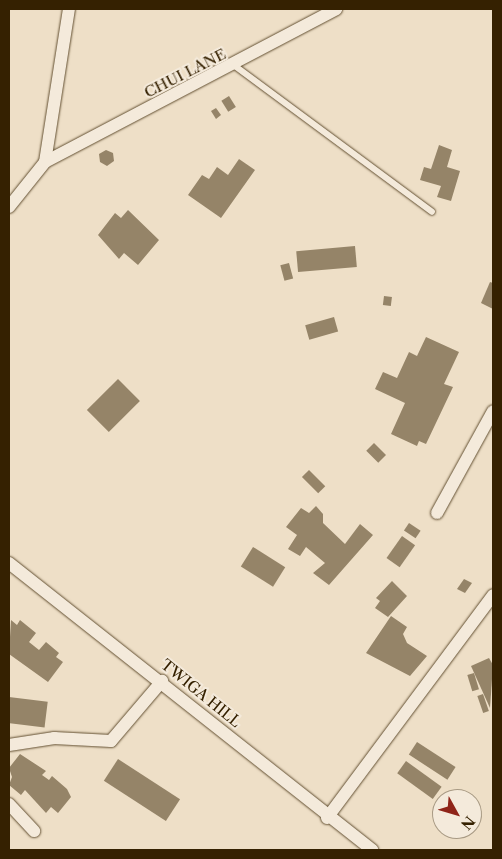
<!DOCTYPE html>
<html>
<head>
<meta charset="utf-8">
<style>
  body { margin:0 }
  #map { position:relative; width:502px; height:859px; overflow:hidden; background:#eedfc7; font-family:"Libre Caslon Text",serif }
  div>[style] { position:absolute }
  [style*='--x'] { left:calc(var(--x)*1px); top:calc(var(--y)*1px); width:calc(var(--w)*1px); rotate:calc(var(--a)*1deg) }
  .building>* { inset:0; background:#958468; transform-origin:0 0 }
  .roads { filter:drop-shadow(0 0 1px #635032) drop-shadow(0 0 1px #635032) }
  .service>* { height:6px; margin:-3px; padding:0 3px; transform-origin:3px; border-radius:3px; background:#f4eadb }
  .minor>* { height:12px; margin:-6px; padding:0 6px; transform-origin:6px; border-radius:6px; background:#f4eadb }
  span { translate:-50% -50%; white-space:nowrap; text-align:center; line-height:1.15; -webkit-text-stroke:4px #f4eadb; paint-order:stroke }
  .street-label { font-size:15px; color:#352101 }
  .frame { position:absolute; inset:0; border:10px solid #352101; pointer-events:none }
  .north { position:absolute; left:432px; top:789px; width:50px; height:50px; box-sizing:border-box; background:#f4eadb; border:1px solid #a89a84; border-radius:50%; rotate:129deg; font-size:14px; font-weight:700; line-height:20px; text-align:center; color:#352101 }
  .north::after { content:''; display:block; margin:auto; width:18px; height:22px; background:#8f2418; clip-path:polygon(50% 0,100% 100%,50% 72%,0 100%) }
</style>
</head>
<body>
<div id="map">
  <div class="building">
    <i style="left:229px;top:96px;width:13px;height:9px;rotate:58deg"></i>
    <i style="clip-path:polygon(216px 108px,221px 115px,216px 119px,211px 111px)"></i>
    <i style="clip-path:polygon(439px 145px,452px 150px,447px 167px,460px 171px,451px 201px,437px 197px,441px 186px,420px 180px,424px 167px,431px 169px)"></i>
    <i style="clip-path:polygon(106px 150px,113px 153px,114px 161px,107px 166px,100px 162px,99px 154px)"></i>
    <i style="clip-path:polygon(239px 159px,255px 170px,221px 218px,188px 195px,202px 175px,209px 179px,217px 167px,228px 175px)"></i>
    <i style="clip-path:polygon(128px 210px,159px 240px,138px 265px,124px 253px,119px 259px,98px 235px,115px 213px,121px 218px)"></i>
    <i style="left:355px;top:246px;width:21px;height:59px;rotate:85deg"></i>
    <i style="left:289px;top:263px;width:16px;height:9px;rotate:75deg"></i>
    <i style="clip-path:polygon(490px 282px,493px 283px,493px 309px,481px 303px)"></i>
    <i style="left:384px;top:296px;width:8px;height:9px;rotate:7deg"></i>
    <i style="left:334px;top:317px;width:15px;height:30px;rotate:74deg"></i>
    <i style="clip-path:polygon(426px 337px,459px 352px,444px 384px,453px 387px,426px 444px,419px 441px,417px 446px,391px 434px,405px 403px,375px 389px,383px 372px,397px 378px,409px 352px,417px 356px)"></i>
    <i style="left:118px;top:379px;width:31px;height:44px;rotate:45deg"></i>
    <i style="left:374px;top:443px;width:17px;height:11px;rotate:45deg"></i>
    <i style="left:309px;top:470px;width:23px;height:10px;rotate:45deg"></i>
    <i style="clip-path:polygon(316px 506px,323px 514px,323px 523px,345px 544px,360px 524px,373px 535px,329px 585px,313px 573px,325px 563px,306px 547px,300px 556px,288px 549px,297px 535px,286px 527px,301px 508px,309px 513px)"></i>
    <i style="left:409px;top:523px;width:14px;height:9px;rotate:34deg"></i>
    <i style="left:402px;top:536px;width:16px;height:27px;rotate:35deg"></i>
    <i style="left:253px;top:547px;width:38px;height:23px;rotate:32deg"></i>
    <i style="clip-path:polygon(464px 579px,472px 583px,465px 593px,457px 589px)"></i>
    <i style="clip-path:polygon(392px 581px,407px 596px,388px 617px,375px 608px,380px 601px,376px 598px)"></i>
    <i style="clip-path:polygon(391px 616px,407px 627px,403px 634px,407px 643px,427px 656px,410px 676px,366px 653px)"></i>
    <i style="clip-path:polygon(11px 620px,17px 625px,20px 620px,36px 633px,29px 642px,39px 650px,46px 642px,59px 653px,56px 657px,63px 662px,48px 682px,9px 654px)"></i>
    <i style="clip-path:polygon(489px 658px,493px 665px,490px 708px,471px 666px)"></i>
    <i style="left:474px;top:673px;width:17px;height:7px;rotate:73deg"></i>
    <i style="left:483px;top:694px;width:18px;height:6px;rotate:71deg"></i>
    <i style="left:9px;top:697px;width:39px;height:26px;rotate:7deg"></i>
    <i style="left:417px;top:742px;width:46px;height:15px;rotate:33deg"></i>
    <i style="clip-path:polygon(20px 754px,46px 771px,42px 775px,49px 780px,52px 776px,67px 789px,71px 797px,58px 813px,51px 807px,46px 813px,25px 790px,21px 795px,9px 785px,12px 777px,9px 768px)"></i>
    <i style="left:118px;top:759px;width:74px;height:26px;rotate:33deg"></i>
    <i style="left:406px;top:761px;width:44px;height:15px;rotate:36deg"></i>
  </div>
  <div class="roads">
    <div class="service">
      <i style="--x:235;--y:66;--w:245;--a:36.5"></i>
    </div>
    <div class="minor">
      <i style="--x:45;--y:162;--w:329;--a:-27.7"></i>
      <i style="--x:9;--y:207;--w:58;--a:-51.3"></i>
      <i style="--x:45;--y:162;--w:155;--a:-81.1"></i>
      <i style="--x:437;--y:513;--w:116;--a:-61.2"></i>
      <i style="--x:9;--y:563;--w:463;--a:38.3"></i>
      <i style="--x:9;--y:745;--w:46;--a:-8.8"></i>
      <i style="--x:54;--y:738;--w:57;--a:3"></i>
      <i style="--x:111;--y:741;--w:79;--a:-49.6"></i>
      <i style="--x:9;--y:804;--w:37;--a:47"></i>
      <i style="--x:327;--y:818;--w:278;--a:-53.3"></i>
    </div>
  </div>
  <div class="street-label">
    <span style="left:185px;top:73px;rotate:-27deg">CHUI LANE</span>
    <span style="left:201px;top:693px;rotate:39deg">TWIGA HILL</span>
  </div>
  <div class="frame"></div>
  <div class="north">N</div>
</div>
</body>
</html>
